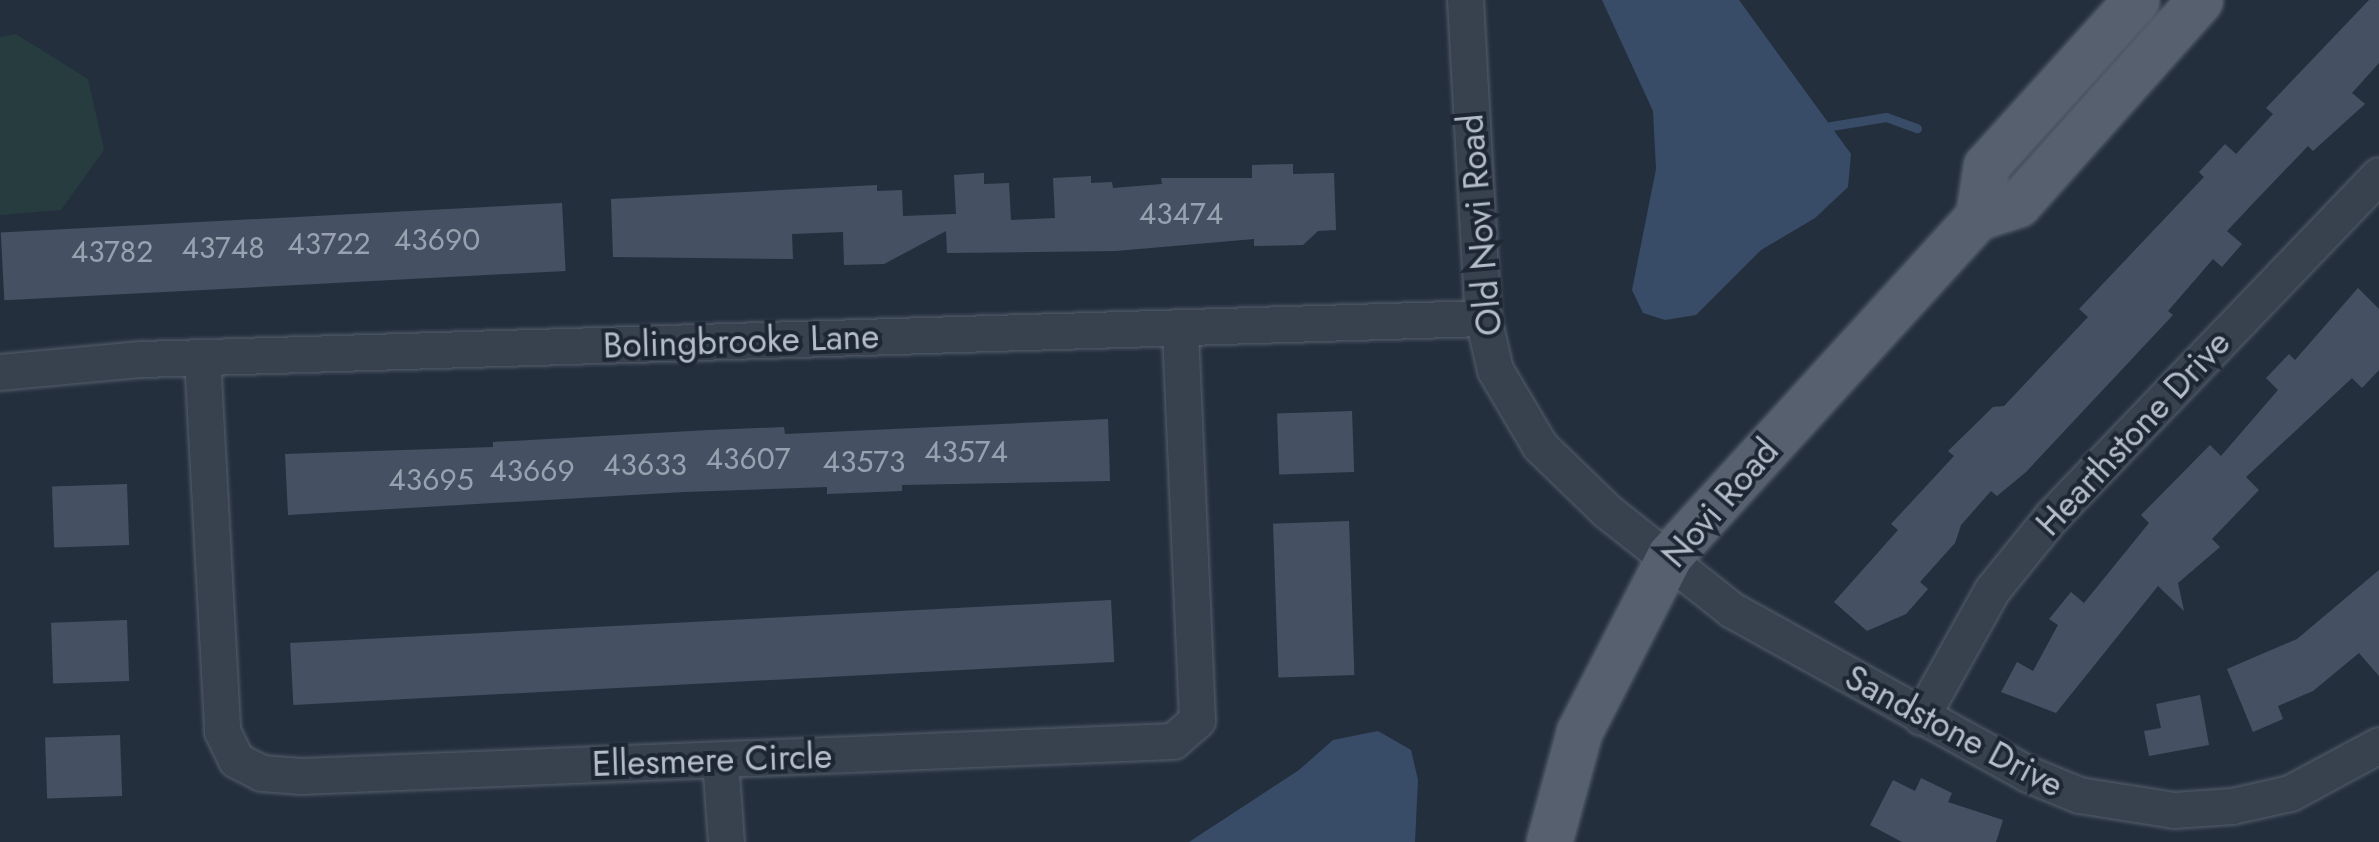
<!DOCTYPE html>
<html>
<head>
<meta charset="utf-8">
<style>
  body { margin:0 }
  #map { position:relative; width:2379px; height:842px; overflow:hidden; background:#242f3e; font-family:Jost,sans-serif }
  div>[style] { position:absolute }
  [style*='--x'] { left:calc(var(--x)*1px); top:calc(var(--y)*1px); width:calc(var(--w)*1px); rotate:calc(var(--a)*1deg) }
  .green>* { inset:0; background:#263c3f }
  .water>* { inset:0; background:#394c67 }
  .stream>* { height:9px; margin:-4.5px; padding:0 4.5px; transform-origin:4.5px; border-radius:4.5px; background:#394c67 }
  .building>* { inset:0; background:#455162; transform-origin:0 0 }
  .roads { filter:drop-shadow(0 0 2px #565f6c) drop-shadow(0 0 2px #565f6c) }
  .minor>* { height:35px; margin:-17.5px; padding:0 17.5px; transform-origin:17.5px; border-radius:17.5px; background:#38414e }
  .major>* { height:45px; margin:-22.5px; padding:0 22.5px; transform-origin:22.5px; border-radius:22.5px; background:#56606e }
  span { translate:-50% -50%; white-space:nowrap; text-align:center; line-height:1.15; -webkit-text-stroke:8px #1d2633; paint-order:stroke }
  .number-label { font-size:30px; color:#98a1af }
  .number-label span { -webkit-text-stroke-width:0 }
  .street-label { font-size:35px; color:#b4bcc9 }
</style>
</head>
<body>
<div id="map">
  <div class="green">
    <i style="clip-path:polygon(16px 34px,88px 79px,104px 150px,61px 210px,0 215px,0 37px)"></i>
  </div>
  <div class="water">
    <i style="clip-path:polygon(1602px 0,1739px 0,1851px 154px,1848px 187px,1815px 218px,1761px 250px,1696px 315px,1665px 320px,1643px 313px,1632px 290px,1656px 169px,1653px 111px)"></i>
    <i style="clip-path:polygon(1378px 731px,1411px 750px,1418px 780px,1415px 842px,1189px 842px,1299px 770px,1333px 740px)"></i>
  </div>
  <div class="stream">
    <i style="--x:1819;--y:128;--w:68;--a:-9.3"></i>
    <i style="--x:1886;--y:117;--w:33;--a:20"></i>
  </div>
  <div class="building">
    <i style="clip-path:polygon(2369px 0,2379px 0,2379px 63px,2352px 93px,2365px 104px,2313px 151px,2308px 146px,2259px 197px,2227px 231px,2242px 244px,2222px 267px,2213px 259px,2168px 311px,2173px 315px,2026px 472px,1997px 496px,1991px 491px,1961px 525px,1955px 543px,1920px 582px,1928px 589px,1906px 614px,1867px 631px,1834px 602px,1898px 530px,1891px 524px,1954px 456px,1948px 451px,1993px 407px,2004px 406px,2088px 317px,2079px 309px,2204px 177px,2199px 172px,2225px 144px,2236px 154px,2273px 114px,2266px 108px)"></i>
    <i style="clip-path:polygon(1293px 164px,1293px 174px,1334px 173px,1336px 230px,1318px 231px,1303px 245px,1254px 246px,1254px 239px,1116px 251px,947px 253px,946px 231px,884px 264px,844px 265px,843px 232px,792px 234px,793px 259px,613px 257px,611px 199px,877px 185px,877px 191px,902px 190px,903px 216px,956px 214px,954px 175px,984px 173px,984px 184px,1009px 183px,1011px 220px,1055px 218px,1053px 178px,1091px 176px,1091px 183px,1112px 182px,1113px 188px,1162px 184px,1161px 178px,1252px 178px,1252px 165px)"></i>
    <i style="left:562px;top:203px;width:68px;height:562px;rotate:87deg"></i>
    <i style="clip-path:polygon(2358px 288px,2379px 309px,2379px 370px,2362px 388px,2352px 378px,2246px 477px,2259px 490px,2212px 539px,2220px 547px,2178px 583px,2184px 611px,2158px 586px,2056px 713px,2001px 692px,2017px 662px,2033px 671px,2058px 625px,2049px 619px,2071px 592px,2084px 603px,2149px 523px,2141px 515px,2210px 445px,2221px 456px,2278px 390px,2266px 378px,2289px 354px,2295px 360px)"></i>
    <i style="left:1352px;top:411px;width:61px;height:75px;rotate:88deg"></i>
    <i style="clip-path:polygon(1108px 419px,1110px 481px,902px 485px,902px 491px,827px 494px,827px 487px,684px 492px,288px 515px,285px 454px,493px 447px,493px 442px,709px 430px,784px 427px,785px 434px)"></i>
    <i style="left:127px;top:484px;width:61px;height:75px;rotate:88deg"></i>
    <i style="left:1349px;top:521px;width:154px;height:76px;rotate:88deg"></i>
    <i style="clip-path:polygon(2379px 570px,2379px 676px,2359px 653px,2313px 691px,2278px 706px,2283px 719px,2253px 732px,2227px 669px,2297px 639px)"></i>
    <i style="left:1111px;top:600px;width:62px;height:822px;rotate:87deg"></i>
    <i style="left:127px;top:620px;width:61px;height:76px;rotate:88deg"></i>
    <i style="clip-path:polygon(2200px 695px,2209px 745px,2149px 756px,2144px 731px,2161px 728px,2156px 704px)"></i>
    <i style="left:120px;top:735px;width:61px;height:75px;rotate:88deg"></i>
    <i style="clip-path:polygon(1921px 778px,1952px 793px,1948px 802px,2003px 820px,1996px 842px,1902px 842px,1870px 825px,1893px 780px,1915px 791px)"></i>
  </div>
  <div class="roads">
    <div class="minor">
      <i style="--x:1465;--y:0;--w:319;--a:86.8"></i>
      <i style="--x:1483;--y:318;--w:53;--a:77"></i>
      <i style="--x:1495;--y:370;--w:88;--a:59.4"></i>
      <i style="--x:1540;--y:446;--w:93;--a:44.1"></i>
      <i style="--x:1607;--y:511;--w:159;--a:38.4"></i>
      <i style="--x:1732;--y:610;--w:338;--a:29"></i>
      <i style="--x:2028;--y:774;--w:55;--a:22.4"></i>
      <i style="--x:2079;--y:795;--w:96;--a:9"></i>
      <i style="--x:2174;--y:810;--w:58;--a:-3.9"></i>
      <i style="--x:2232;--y:806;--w:59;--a:-12.6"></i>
      <i style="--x:2290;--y:793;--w:101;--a:-28.3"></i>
      <i style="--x:202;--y:357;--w:375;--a:86.9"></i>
      <i style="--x:222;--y:731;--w:32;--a:64"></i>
      <i style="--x:236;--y:760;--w:28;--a:27"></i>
      <i style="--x:261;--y:773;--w:40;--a:4.3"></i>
      <i style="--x:301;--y:776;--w:873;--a:-2.3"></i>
      <i style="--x:1173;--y:741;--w:32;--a:-41"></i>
      <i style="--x:1197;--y:720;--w:393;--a:-92.5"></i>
      <i style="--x:0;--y:372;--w:142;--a:-5.3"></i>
      <i style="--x:141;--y:359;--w:1343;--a:-1.75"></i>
      <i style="--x:1921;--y:717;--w:145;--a:-60.8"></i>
      <i style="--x:1992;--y:590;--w:95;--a:-51"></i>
      <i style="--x:2052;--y:516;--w:472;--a:-46.2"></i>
      <i style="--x:720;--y:760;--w:82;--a:85.8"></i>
    </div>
    <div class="major">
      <i style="--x:1978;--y:217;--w:52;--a:-81.1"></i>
      <i style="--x:1986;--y:166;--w:224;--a:-47.9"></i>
      <i style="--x:1549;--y:842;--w:114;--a:-74.7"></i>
      <i style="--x:1579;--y:732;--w:199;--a:-62.8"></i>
      <i style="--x:1670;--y:555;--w:457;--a:-47.7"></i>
      <i style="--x:1978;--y:217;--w:42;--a:-18"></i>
      <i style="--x:2018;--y:204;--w:273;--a:-48.3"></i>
    </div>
  </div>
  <div class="number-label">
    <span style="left:1181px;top:214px">43474</span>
    <span style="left:437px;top:240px">43690</span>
    <span style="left:329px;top:244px">43722</span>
    <span style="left:223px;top:248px">43748</span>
    <span style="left:112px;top:252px">43782</span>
    <span style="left:966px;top:452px">43574</span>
    <span style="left:748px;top:459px">43607</span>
    <span style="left:864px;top:462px">43573</span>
    <span style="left:645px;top:465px">43633</span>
    <span style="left:532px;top:471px">43669</span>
    <span style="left:431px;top:480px">43695</span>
  </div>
  <div class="street-label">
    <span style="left:1480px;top:225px;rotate:-95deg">Old Novi Road</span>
    <span style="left:741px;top:341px;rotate:-2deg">Bolingbrooke Lane</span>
    <span style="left:2133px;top:433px;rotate:-47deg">Hearthstone Drive</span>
    <span style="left:1720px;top:503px;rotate:-49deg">Novi Road</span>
    <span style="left:1954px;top:731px;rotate:28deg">Sandstone Drive</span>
    <span style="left:712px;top:760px;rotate:-2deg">Ellesmere Circle</span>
  </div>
</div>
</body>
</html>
